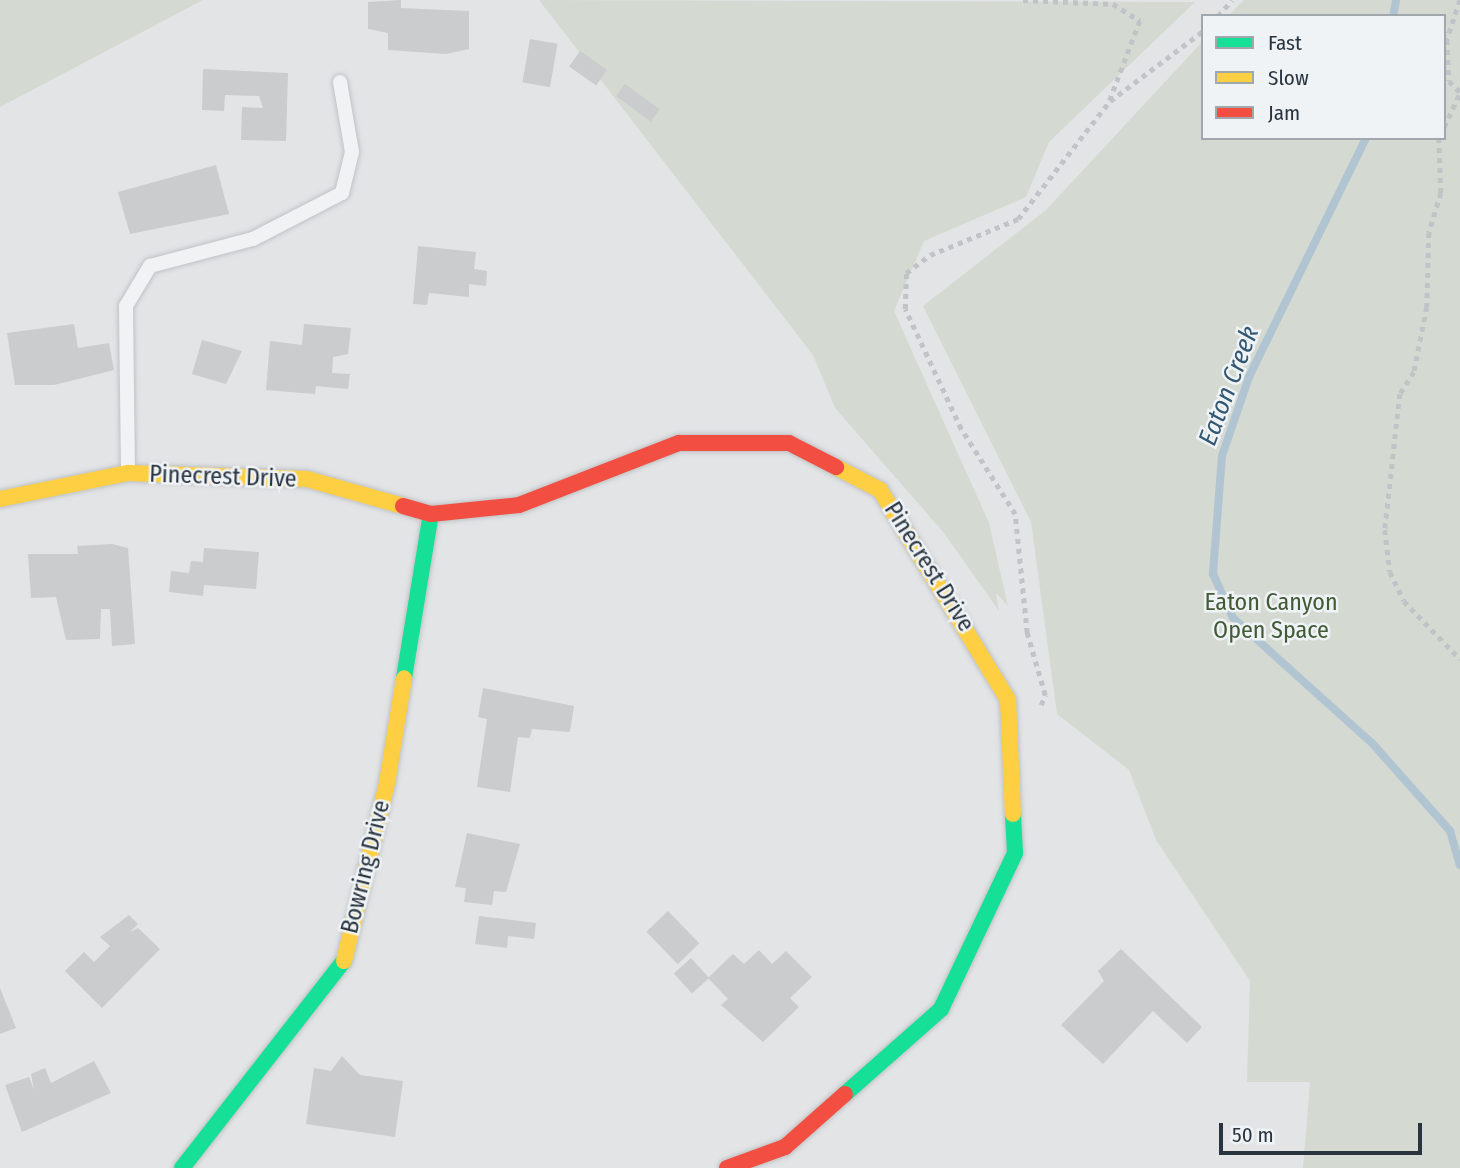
<!DOCTYPE html>
<html>
<head>
<meta charset="utf-8">
<style>
  body { margin:0 }
  #map { position:relative; width:1460px; height:1168px; overflow:hidden; background:#e2e4e6; font-family:"Fira Sans Condensed",sans-serif }
  div>[style] { position:absolute }
  [style*='--x'] { left:calc(var(--x)*1px); top:calc(var(--y)*1px); width:calc(var(--w)*1px); rotate:calc(var(--a)*1deg) }
  .green>* { inset:0; background:#d4dad2 }
  .stream>* { height:8px; margin:-4px; padding:0 4px; transform-origin:4px; border-radius:4px; background:#b0c4d1 }
  .building>* { inset:0; background:#caccce; transform-origin:0 0 }
  .path>* { height:4.5px; margin-top:-2.25px; transform-origin:0; background:repeating-linear-gradient(90deg,#c0c4c7 0 5px,transparent 0 10px) }
  .roads { filter:drop-shadow(0 0 2px #c0c2c4) drop-shadow(0 0 2px #c0c2c4) }
  .lane>* { height:14px; margin:-7px; padding:0 7px; transform-origin:7px; border-radius:7px; background:#f1f2f3 }
  .fast>* { height:16px; margin:-8px; padding:0 8px; transform-origin:8px; border-radius:8px; background:#16e098 }
  .slow>* { height:16px; margin:-8px; padding:0 8px; transform-origin:8px; border-radius:8px; background:#ffcf43 }
  .jam>* { height:16px; margin:-8px; padding:0 8px; transform-origin:8px; border-radius:8px; background:#f24e42 }
  span { translate:-50% -50%; white-space:nowrap; text-align:center; line-height:1.15; -webkit-text-stroke:5px #eff3f6; paint-order:stroke }
  .street-label { font-size:24px; color:#29343f }
  .park-label { font-size:24px; color:#425b36 }
  .water-label { font-size:26px; color:#345872; font-style:italic }
  .legend { position:absolute; left:1201px; top:14px; width:245px; height:126px; box-sizing:border-box; background:#eff3f6; border:2px solid #a0a7ad; margin:0; padding:9px 12px; list-style:none; font-size:21px; color:#29343f }
  .legend li { display:flex; align-items:center; gap:14px; height:35px }
  .legend b { width:35px; border:2px solid #a0a7ad }
  .scale { position:absolute; left:1219px; top:1123px; width:203px; height:32px; box-sizing:border-box; border:4px solid #29343f; border-top:0; padding-left:9px; font-size:21px; line-height:24px; white-space:nowrap; color:#29343f; -webkit-text-stroke:5px #eff3f6; paint-order:stroke }
</style>
</head>
<body>
<div id="map">
  <div class="green">
    <i style="clip-path:polygon(0 0,203px 0,0 107px)"></i>
    <i style="clip-path:polygon(539px 0,1195px 2px,1049px 142px,1026px 197px,924px 241px,894px 311px,989px 523px,1008px 606px,996px 593px,999px 611px,944px 533px,835px 408px,813px 355px)"></i>
    <i style="clip-path:polygon(1244px 0,1460px 0,1460px 1168px,1303px 1168px,1310px 1082px,1247px 1082px,1250px 981px,1156px 840px,1129px 770px,1057px 714px,1031px 522px,923px 306px,1046px 210px,1203px 41px,1203px 138px,1444px 138px,1444px 16px,1228px 16px)"></i>
  </div>
  <div class="stream">
    <i style="--x:1393;--y:16;--w:16;--a:-79"></i>
    <i style="--x:1366;--y:138;--w:266;--a:116.1"></i>
    <i style="--x:1249;--y:377;--w:83;--a:108.9"></i>
    <i style="--x:1222;--y:456;--w:118;--a:94.4"></i>
    <i style="--x:1213;--y:574;--w:48;--a:65.6"></i>
    <i style="--x:1233;--y:618;--w:187;--a:42"></i>
    <i style="--x:1372;--y:743;--w:118;--a:48.4"></i>
    <i style="--x:1450;--y:831;--w:35;--a:74"></i>
  </div>
  <div class="building">
    <i style="clip-path:polygon(401px 0,401px 8px,469px 11px,469px 49px,446px 54px,388px 50px,388px 33px,368px 29px,368px 2px)"></i>
    <i style="left:530px;top:39px;width:28px;height:44px;rotate:10deg"></i>
    <i style="left:580px;top:51px;width:33px;height:19px;rotate:35deg"></i>
    <i style="clip-path:polygon(203px 69px,288px 73px,286px 141px,241px 140px,242px 107px,263px 108px,259px 96px,225px 95px,224px 111px,202px 110px)"></i>
    <i style="left:625px;top:84px;width:43px;height:15px;rotate:36deg"></i>
    <i style="clip-path:polygon(216px 165px,229px 214px,130px 234px,118px 192px)"></i>
    <i style="clip-path:polygon(418px 246px,476px 252px,474px 269px,487px 271px,486px 286px,469px 284px,469px 297px,429px 293px,427px 305px,413px 304px)"></i>
    <i style="clip-path:polygon(74px 324px,78px 348px,109px 343px,114px 370px,54px 385px,15px 385px,7px 333px)"></i>
    <i style="clip-path:polygon(304px 324px,351px 328px,348px 354px,333px 357px,332px 373px,350px 374px,348px 389px,316px 386px,315px 394px,266px 390px,270px 341px,302px 345px)"></i>
    <i style="clip-path:polygon(202px 340px,242px 351px,226px 384px,192px 374px)"></i>
    <i style="clip-path:polygon(112px 544px,128px 548px,135px 644px,112px 646px,110px 609px,101px 609px,100px 639px,66px 640px,56px 597px,31px 598px,28px 554px,78px 554px,77px 546px)"></i>
    <i style="clip-path:polygon(204px 548px,259px 552px,256px 589px,204px 585px,203px 596px,169px 592px,171px 571px,189px 573px,191px 561px,203px 562px)"></i>
    <i style="clip-path:polygon(483px 688px,574px 706px,570px 732px,532px 729px,530px 738px,518px 737px,510px 792px,477px 787px,487px 719px,478px 717px)"></i>
    <i style="clip-path:polygon(467px 833px,520px 844px,506px 892px,494px 891px,492px 905px,464px 902px,466px 888px,455px 887px)"></i>
    <i style="left:668px;top:911px;width:45px;height:30px;rotate:46deg"></i>
    <i style="clip-path:polygon(129px 915px,138px 924px,130px 932px,138px 928px,160px 949px,102px 1008px,65px 971px,84px 952px,94px 962px,110px 946px,100px 937px)"></i>
    <i style="clip-path:polygon(479px 916px,536px 923px,534px 939px,508px 936px,507px 948px,475px 944px)"></i>
    <i style="clip-path:polygon(1121px 949px,1202px 1027px,1187px 1043px,1153px 1011px,1103px 1064px,1061px 1025px,1104px 981px,1098px 971px)"></i>
    <i style="clip-path:polygon(759px 950px,772px 964px,786px 951px,812px 977px,790px 998px,799px 1007px,763px 1042px,721px 1005px,728px 999px,708px 978px,733px 954px,744px 964px)"></i>
    <i style="left:691px;top:958px;width:27px;height:23px;rotate:48deg"></i>
    <i style="clip-path:polygon(0 988px,16px 1028px,0 1034px)"></i>
    <i style="clip-path:polygon(342px 1056px,360px 1075px,403px 1081px,395px 1137px,306px 1124px,314px 1068px,331px 1071px)"></i>
    <i style="clip-path:polygon(94px 1061px,111px 1093px,22px 1132px,5px 1085px,29px 1077px,34px 1090px,31px 1074px,45px 1068px,51px 1083px)"></i>
  </div>
  <div class="path">
    <i style="--x:1023;--y:0;--w:90;--a:2.5"></i>
    <i style="--x:1113;--y:4;--w:32;--a:32"></i>
    <i style="--x:1140;--y:21;--w:85;--a:110.8"></i>
    <i style="--x:1460;--y:0;--w:42;--a:108"></i>
    <i style="--x:1447;--y:40;--w:41;--a:87.2"></i>
    <i style="--x:1449;--y:81;--w:16;--a:45"></i>
    <i style="--x:1218;--y:16;--w:21;--a:-49"></i>
    <i style="--x:1444;--y:127;--w:38;--a:-65"></i>
    <i style="--x:1439;--y:138;--w:55;--a:87.9"></i>
    <i style="--x:1441;--y:193;--w:42;--a:106.7"></i>
    <i style="--x:1429;--y:233;--w:74;--a:91.5"></i>
    <i style="--x:1427;--y:307;--w:66;--a:101.3"></i>
    <i style="--x:1414;--y:372;--w:26;--a:122"></i>
    <i style="--x:1400;--y:394;--w:137;--a:96.3"></i>
    <i style="--x:1385;--y:530;--w:42;--a:83.2"></i>
    <i style="--x:1390;--y:572;--w:32;--a:64"></i>
    <i style="--x:1404;--y:601;--w:81;--a:46"></i>
    <i style="--x:1041;--y:705;--w:11;--a:-68"></i>
    <i style="--x:1045;--y:695;--w:65;--a:-106.2"></i>
    <i style="--x:1027;--y:633;--w:120;--a:-95.8"></i>
    <i style="--x:1015;--y:514;--w:101;--a:-122.4"></i>
    <i style="--x:961;--y:429;--w:132;--a:-115"></i>
    <i style="--x:905;--y:309;--w:36;--a:-88"></i>
    <i style="--x:906;--y:273;--w:30;--a:-37"></i>
    <i style="--x:930;--y:255;--w:95;--a:-22.2"></i>
    <i style="--x:1018;--y:219;--w:150;--a:-52.1"></i>
    <i style="--x:1110;--y:101;--w:116;--a:-37"></i>
  </div>
  <div class="roads">
    <div class="lane">
      <i style="--x:128;--y:472;--w:166;--a:-90.7"></i>
      <i style="--x:126;--y:306;--w:47;--a:-59"></i>
      <i style="--x:150;--y:266;--w:106;--a:-14.7"></i>
      <i style="--x:253;--y:239;--w:100;--a:-27.3"></i>
      <i style="--x:342;--y:193;--w:42;--a:-76.3"></i>
      <i style="--x:352;--y:152;--w:71;--a:-99.7"></i>
    </div>
    <div class="fast">
      <i style="--x:404;--y:678;--w:166;--a:-80.7"></i>
      <i style="--x:845;--y:1094;--w:128;--a:-41.5"></i>
      <i style="--x:941;--y:1009;--w:173;--a:-64.6"></i>
      <i style="--x:1015;--y:853;--w:39;--a:-93"></i>
      <i style="--x:182;--y:1168;--w:263;--a:-52"></i>
    </div>
    <div class="slow">
      <i style="--x:836;--y:467;--w:50;--a:27.6"></i>
      <i style="--x:880;--y:490;--w:246;--a:58.6"></i>
      <i style="--x:1008;--y:700;--w:114;--a:87.5"></i>
      <i style="--x:0;--y:499;--w:131;--a:-11.5"></i>
      <i style="--x:128;--y:473;--w:179;--a:1.9"></i>
      <i style="--x:307;--y:479;--w:100;--a:15.7"></i>
      <i style="--x:344;--y:961;--w:183;--a:-76.4"></i>
      <i style="--x:387;--y:783;--w:106;--a:-80.8"></i>
    </div>
    <div class="jam">
      <i style="--x:403;--y:506;--w:29;--a:16"></i>
      <i style="--x:431;--y:514;--w:88;--a:-5.8"></i>
      <i style="--x:519;--y:505;--w:172;--a:-21.2"></i>
      <i style="--x:679;--y:443;--w:110;--a:0"></i>
      <i style="--x:789;--y:443;--w:53;--a:27.1"></i>
      <i style="--x:727;--y:1168;--w:62;--a:-19.9"></i>
      <i style="--x:785;--y:1147;--w:80;--a:-41.5"></i>
    </div>
  </div>
  <div class="street-label">
    <span style="left:223px;top:477px;rotate:2deg">Pinecrest Drive</span>
    <span style="left:929px;top:567px;rotate:58deg">Pinecrest Drive</span>
    <span style="left:366px;top:867px;rotate:-76deg">Bowring Drive</span>
  </div>
  <div class="park-label">
    <span style="left:1271px;top:617px">Eaton Canyon<br>Open Space</span>
  </div>
  <div class="water-label">
    <span style="left:1229px;top:386px;rotate:-69deg">Eaton Creek</span>
  </div>
  <ul class="legend">
  <li><b style="height:9px;background:#16e098"></b>Fast</li>
  <li><b style="height:9px;background:#ffcf43"></b>Slow</li>
  <li><b style="height:9px;background:#f24e42"></b>Jam</li>
  </ul>
  <div class="scale">50 m</div>
</div>
</body>
</html>
